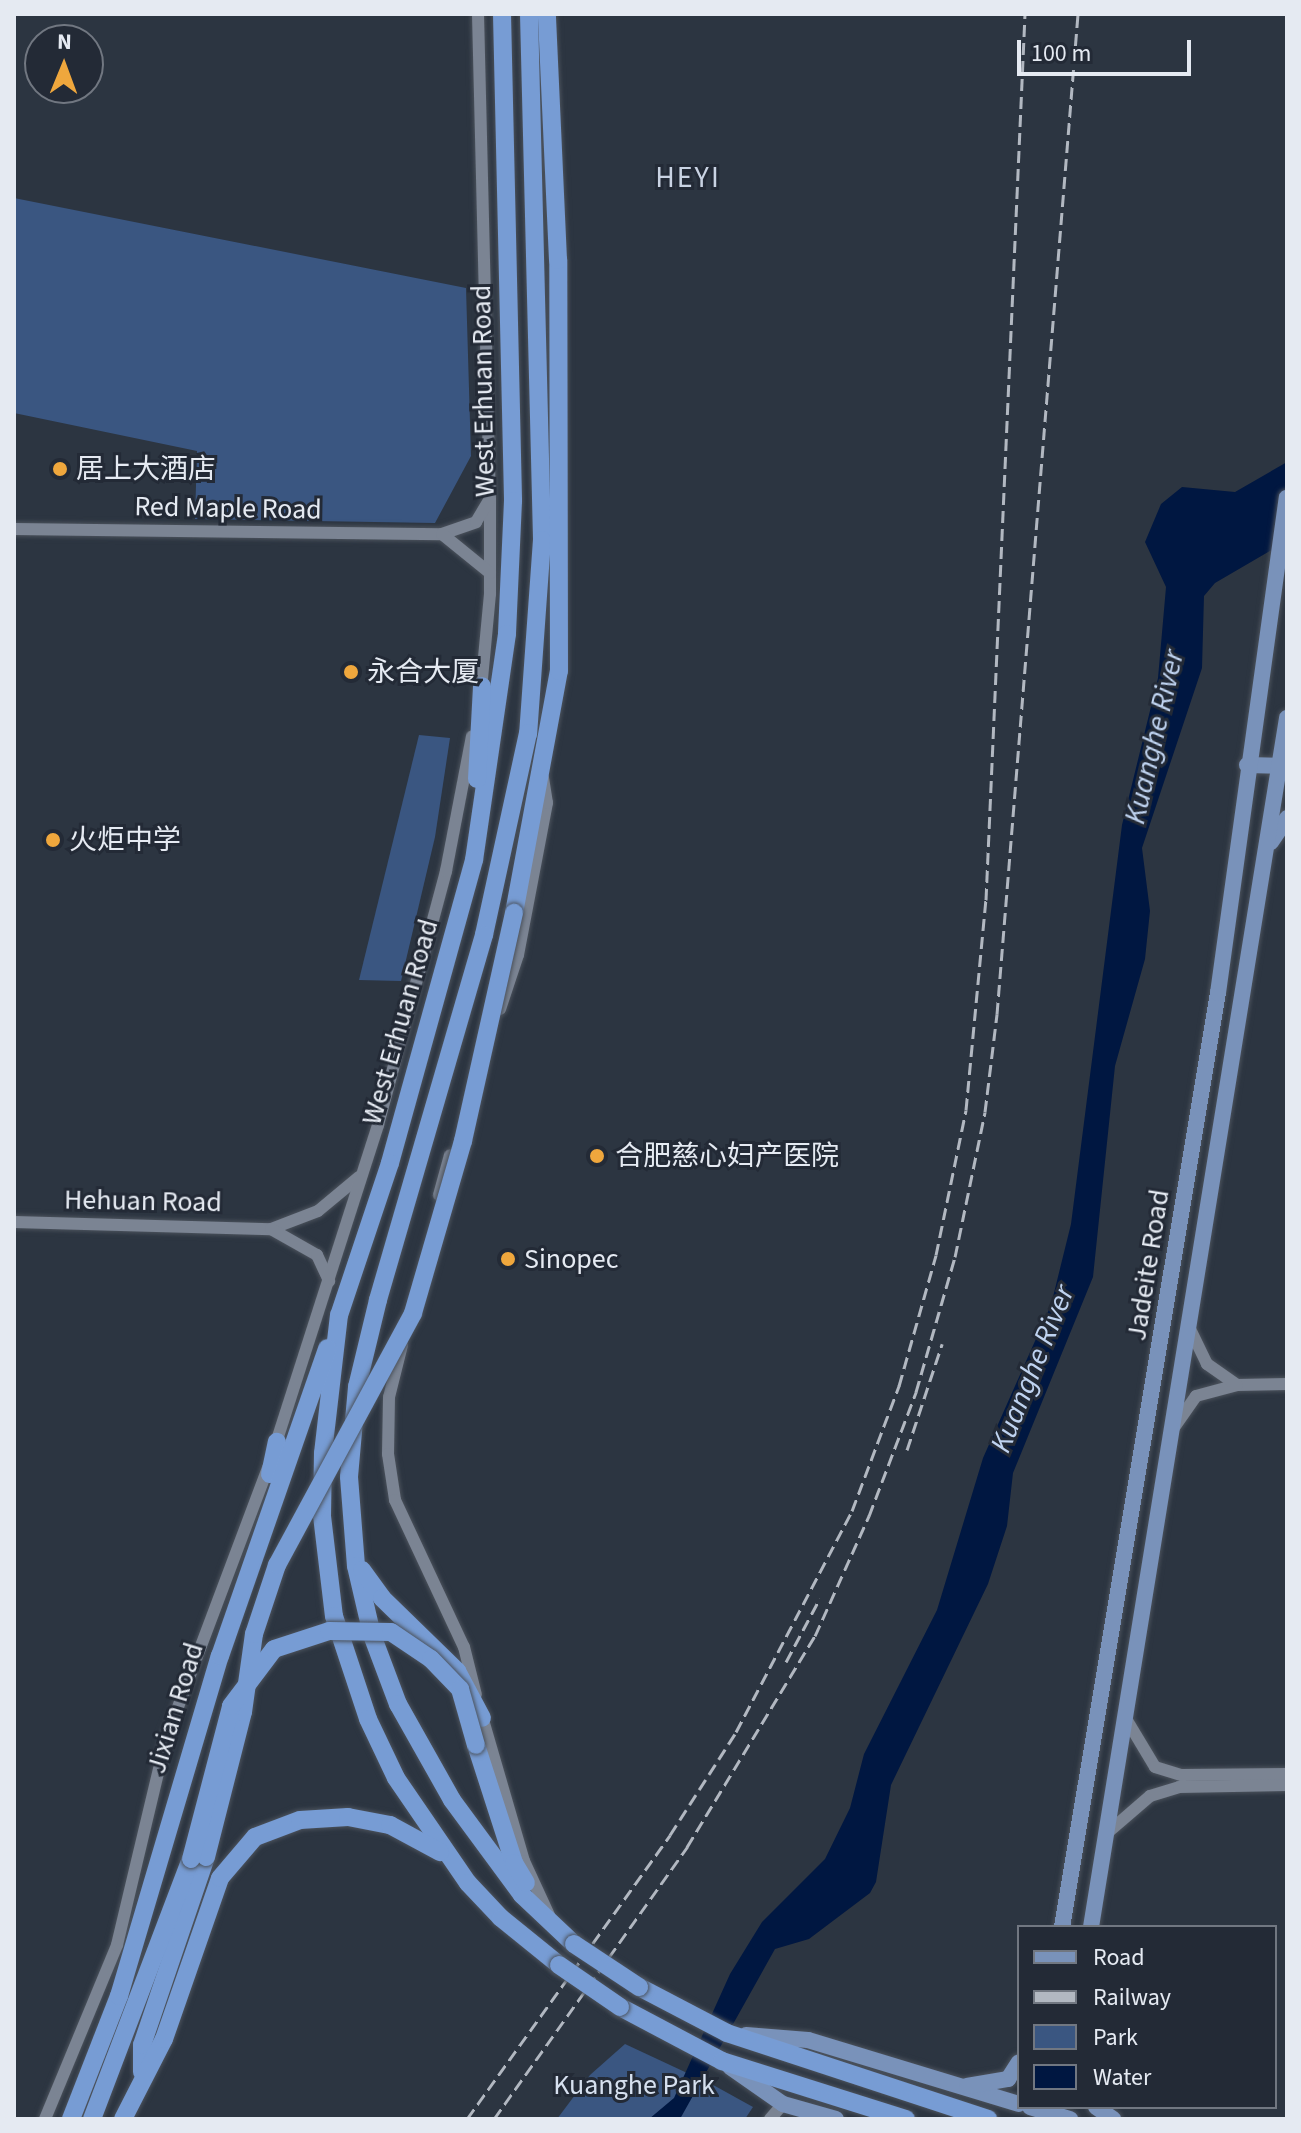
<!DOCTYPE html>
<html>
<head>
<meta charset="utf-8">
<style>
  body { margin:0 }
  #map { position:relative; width:1301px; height:2133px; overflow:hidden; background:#2c3541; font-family:"Source Sans 3","Noto Sans SC",sans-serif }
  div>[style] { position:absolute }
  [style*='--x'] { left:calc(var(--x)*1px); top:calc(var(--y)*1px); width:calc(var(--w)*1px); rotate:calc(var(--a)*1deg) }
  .green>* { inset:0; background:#3a5681 }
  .water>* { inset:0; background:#001741 }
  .roads { filter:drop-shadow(0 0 2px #4b525c) drop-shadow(0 0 2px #4b525c) }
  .minor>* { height:12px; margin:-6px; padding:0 6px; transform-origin:6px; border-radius:6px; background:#7b8493 }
  .major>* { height:16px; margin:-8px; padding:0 8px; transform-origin:8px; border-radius:8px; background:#7992ba }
  .highway>* { height:18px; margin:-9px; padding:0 9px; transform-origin:9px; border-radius:9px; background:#779cd4 }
  .rail>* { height:3px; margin-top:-1.5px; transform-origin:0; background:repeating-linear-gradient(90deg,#b2b8c1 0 12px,transparent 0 18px) }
  .bridges { filter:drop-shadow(0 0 2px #4b525c) drop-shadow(0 0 2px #4b525c) }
  .highway-bridge>* { height:18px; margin:-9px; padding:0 9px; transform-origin:9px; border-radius:9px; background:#779cd4 }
  .dots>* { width:22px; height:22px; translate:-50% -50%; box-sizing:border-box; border:4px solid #232a36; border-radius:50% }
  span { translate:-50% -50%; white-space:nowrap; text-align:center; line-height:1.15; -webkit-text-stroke:6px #232a36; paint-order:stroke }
  .street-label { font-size:28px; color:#e5eaf2 }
  .poi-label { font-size:28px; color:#e5eaf2 }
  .left { translate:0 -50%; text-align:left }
  .park-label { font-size:28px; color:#d6e0ef }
  .neighbourhood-label { font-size:30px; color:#c9d3e3; letter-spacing:2px }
  .water-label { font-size:30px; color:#bfd3f0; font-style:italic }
  .frame { position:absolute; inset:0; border:16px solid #e5eaf2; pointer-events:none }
  .legend { position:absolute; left:1017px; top:1925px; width:260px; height:184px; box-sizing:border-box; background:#232a36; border:2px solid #717781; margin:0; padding:10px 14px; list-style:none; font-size:24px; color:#e5eaf2 }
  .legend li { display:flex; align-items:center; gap:16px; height:40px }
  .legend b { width:40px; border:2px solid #717781 }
  .north { position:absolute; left:24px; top:24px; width:80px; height:80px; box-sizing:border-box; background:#232a36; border:2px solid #717781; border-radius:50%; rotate:1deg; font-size:22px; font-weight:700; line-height:32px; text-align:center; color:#e5eaf2 }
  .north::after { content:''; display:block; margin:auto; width:28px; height:36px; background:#efa73d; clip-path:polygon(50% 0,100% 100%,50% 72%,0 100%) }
  .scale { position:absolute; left:1017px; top:40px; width:174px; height:36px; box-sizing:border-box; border:4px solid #e5eaf2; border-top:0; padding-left:10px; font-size:24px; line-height:28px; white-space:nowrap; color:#e5eaf2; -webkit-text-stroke:6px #232a36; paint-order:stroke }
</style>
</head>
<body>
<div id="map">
  <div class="green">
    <i style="clip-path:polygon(14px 198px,466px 288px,471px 456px,435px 523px,195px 519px,197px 451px,14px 413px)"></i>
    <i style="clip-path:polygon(419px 735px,450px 738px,435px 837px,401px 981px,359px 980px)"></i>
    <i style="clip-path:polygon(625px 2044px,715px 2086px,753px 2107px,745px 2119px,557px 2119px,590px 2075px)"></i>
  </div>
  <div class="water">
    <i style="clip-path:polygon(1287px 462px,1287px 541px,1215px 583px,1204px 596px,1202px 668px,1142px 848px,1150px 911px,1145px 959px,1115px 1066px,1093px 1277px,1013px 1473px,1007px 1526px,988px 1584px,891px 1785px,876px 1882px,870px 1893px,809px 1939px,775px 1949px,680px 2119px,649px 2119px,674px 2098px,730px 1974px,762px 1922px,825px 1859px,850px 1808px,864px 1754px,937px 1610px,983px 1458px,1051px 1305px,1071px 1224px,1122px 825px,1158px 678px,1166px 587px,1145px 542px,1161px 504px,1182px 487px,1235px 492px)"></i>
  </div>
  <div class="roads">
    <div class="minor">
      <i style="--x:478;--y:14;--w:484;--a:88.6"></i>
      <i style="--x:490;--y:498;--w:96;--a:90"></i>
      <i style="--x:490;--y:594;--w:96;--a:95.4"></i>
      <i style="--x:14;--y:529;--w:428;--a:0.7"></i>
      <i style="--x:442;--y:534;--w:36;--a:-19"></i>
      <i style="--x:476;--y:522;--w:26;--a:-59"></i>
      <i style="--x:442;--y:534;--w:62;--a:39.1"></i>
      <i style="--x:500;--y:1009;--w:57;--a:-71.6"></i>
      <i style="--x:518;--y:955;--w:155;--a:-79.2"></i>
      <i style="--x:547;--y:803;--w:26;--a:-99"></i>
      <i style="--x:439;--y:1195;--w:41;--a:-74.6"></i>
      <i style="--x:14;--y:1222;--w:257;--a:1.6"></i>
      <i style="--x:271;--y:1229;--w:50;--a:-21"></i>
      <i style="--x:318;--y:1211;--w:53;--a:-39.7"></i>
      <i style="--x:271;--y:1229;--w:53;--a:29.5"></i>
      <i style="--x:317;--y:1255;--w:29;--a:65"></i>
      <i style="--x:402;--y:1345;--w:54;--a:104"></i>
      <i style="--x:389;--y:1397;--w:57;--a:91"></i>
      <i style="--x:388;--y:1454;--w:47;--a:81.3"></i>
      <i style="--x:395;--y:1500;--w:162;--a:64.9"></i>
      <i style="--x:464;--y:1647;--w:49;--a:76"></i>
      <i style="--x:1237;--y:1385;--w:50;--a:-1.1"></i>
      <i style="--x:1173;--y:1429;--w:40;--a:-55.1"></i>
      <i style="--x:1196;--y:1396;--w:42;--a:-15"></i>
      <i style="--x:1237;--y:1385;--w:37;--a:-145"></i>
      <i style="--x:1207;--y:1364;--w:41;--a:-115.9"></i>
      <i style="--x:275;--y:1446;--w:337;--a:-72.2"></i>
      <i style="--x:378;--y:1125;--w:263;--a:-75"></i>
      <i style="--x:446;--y:871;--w:137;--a:-79.1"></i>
      <i style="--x:481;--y:1713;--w:154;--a:73.8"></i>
      <i style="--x:524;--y:1861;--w:60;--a:65.2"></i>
      <i style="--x:1125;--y:1717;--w:58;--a:59"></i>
      <i style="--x:1155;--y:1767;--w:28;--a:17"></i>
      <i style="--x:1182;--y:1775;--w:105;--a:-0.5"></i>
      <i style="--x:1106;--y:1834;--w:58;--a:-40.8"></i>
      <i style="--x:1150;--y:1796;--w:30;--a:-17"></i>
      <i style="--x:1179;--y:1787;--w:108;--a:-1.1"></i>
      <i style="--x:45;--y:2119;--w:188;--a:-67.5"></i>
      <i style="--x:117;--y:1945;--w:212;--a:-76.6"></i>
      <i style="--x:166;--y:1739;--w:290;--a:-69.4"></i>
      <i style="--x:770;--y:2119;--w:20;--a:-49"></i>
    </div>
    <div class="major">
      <i style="--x:1247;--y:765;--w:40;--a:1.4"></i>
      <i style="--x:1271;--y:842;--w:29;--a:-56"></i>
      <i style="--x:1062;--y:1927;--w:947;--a:-80.52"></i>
      <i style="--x:1218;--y:993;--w:500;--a:-82.1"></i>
      <i style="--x:1091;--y:1927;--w:1225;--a:-80.79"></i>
      <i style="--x:746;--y:2035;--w:62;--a:4.6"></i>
      <i style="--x:808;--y:2040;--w:220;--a:16.9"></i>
      <i style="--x:730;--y:2067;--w:65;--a:34.9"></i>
      <i style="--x:783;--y:2104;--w:55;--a:15.8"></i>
      <i style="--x:967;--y:2086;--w:42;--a:-9.7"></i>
      <i style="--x:1008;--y:2079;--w:20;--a:-57"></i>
      <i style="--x:1030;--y:2107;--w:42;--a:16.7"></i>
      <i style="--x:1096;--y:2107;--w:21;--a:35"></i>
    </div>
    <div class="highway">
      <i style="--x:502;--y:14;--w:487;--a:88.7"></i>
      <i style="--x:513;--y:501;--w:133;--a:92.6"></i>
      <i style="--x:507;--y:634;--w:228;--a:98.3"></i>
      <i style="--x:474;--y:860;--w:314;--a:105.5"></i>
      <i style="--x:390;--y:1163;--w:160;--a:108.5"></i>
      <i style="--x:339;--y:1315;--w:139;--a:96.6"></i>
      <i style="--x:323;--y:1453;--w:63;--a:90.9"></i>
      <i style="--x:322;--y:1516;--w:101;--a:83.2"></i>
      <i style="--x:334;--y:1616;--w:108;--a:71.7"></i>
      <i style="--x:368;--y:1719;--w:65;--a:64.6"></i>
      <i style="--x:396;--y:1778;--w:127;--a:55.6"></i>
      <i style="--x:468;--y:1883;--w:48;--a:46.7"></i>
      <i style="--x:501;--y:1918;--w:75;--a:39"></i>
      <i style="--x:529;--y:14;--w:526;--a:88.58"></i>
      <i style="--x:542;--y:540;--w:194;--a:94.1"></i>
      <i style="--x:528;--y:733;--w:207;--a:102.3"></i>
      <i style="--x:484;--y:935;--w:380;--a:106.2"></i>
      <i style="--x:378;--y:1300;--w:89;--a:103.6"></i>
      <i style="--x:357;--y:1387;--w:90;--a:95.1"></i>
      <i style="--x:349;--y:1477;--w:89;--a:85.5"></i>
      <i style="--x:356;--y:1566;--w:71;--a:76.9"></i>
      <i style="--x:372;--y:1635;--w:74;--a:69.4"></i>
      <i style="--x:398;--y:1704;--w:110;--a:60.6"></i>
      <i style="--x:452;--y:1800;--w:118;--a:53.6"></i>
      <i style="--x:522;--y:1895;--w:71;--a:43.3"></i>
      <i style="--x:477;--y:779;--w:93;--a:-86.9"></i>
      <i style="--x:514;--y:913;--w:246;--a:-79.5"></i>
      <i style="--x:559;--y:671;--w:411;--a:-90.1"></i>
      <i style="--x:558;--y:260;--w:246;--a:-92.6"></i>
      <i style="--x:270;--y:1474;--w:33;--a:-78"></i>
      <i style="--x:362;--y:1570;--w:34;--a:54"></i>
      <i style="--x:382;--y:1598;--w:105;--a:44.2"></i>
      <i style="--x:457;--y:1671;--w:53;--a:62"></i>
      <i style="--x:476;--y:1745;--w:124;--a:72.1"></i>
      <i style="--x:514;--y:1863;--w:23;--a:59"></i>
      <i style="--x:639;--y:1987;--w:99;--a:27.6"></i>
      <i style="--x:727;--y:2033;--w:275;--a:18.2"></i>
      <i style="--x:620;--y:2007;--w:115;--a:27.9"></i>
      <i style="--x:722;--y:2061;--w:193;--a:17.5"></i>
      <i style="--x:142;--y:2072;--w:27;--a:-90"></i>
      <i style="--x:142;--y:2045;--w:199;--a:-71.2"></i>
      <i style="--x:71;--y:2119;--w:132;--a:-68.7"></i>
      <i style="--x:119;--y:1996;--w:355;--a:-73.5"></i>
      <i style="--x:220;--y:1656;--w:326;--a:-70.8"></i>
      <i style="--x:92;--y:2119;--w:278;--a:-69.2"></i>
      <i style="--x:123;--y:2119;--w:90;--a:-62.9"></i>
      <i style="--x:164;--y:2039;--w:170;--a:-70.8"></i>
      <i style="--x:220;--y:1878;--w:54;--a:-49.5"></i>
      <i style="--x:255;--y:1837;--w:48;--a:-20.7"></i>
      <i style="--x:300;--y:1820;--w:48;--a:-3.6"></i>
      <i style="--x:348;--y:1817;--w:43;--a:10.8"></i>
      <i style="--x:390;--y:1825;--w:57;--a:28.4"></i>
    </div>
  </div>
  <div class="rail">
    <i style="--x:907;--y:1450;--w:112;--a:-71.7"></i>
    <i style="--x:786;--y:1662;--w:72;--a:-62"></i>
    <i style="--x:467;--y:2119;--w:349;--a:-54.4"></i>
    <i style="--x:670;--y:1835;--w:122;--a:-57.3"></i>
    <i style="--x:736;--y:1732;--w:250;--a:-62.3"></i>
    <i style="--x:852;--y:1511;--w:134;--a:-69.4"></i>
    <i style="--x:899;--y:1386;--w:136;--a:-74.2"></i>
    <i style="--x:936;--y:1255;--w:148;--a:-78.3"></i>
    <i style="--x:966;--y:1110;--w:211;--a:-84.6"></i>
    <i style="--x:986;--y:900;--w:887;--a:-87.48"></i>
    <i style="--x:494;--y:2119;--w:334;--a:-54.6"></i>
    <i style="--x:687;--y:1847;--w:247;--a:-58.8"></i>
    <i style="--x:815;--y:1636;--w:132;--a:-65.8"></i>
    <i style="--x:869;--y:1516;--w:133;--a:-69.2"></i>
    <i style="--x:916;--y:1392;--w:141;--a:-73.9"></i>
    <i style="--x:955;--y:1257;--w:148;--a:-78.3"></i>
    <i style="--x:985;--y:1112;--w:99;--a:-83"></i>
    <i style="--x:997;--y:1014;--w:1003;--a:-85.37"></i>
  </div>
  <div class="bridges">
    <div class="highway-bridge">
      <i style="--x:206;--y:1857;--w:150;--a:-75.7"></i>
      <i style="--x:243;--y:1712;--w:79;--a:-82"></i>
      <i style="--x:254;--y:1634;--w:73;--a:-71.6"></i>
      <i style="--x:277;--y:1565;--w:286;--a:-61.6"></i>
      <i style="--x:413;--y:1313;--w:179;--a:-73.8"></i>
      <i style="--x:463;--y:1141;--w:234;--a:-77.4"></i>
      <i style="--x:191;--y:1859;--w:158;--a:-75.3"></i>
      <i style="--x:231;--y:1706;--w:71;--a:-53"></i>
      <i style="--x:274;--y:1649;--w:58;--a:-18.1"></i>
      <i style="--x:329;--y:1631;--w:62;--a:0.9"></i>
      <i style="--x:391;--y:1632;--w:48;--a:34"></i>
      <i style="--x:431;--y:1659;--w:42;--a:46"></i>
      <i style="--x:460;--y:1689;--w:58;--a:74.1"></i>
      <i style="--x:574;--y:1944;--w:78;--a:33.5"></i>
      <i style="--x:559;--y:1965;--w:74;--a:34.5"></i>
    </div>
  </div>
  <div class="dots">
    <i style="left:60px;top:469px;background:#efa73d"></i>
    <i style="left:351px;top:672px;background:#efa73d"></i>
    <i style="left:53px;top:840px;background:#efa73d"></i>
    <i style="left:597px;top:1156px;background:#efa73d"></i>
    <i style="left:508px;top:1259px;background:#efa73d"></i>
  </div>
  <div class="street-label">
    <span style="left:483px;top:391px;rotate:-91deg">West Erhuan Road</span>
    <span style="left:228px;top:508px;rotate:1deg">Red Maple Road</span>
    <span style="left:400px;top:1022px;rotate:-74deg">West Erhuan Road</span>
    <span style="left:143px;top:1201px;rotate:1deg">Hehuan Road</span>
    <span style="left:1148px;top:1265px;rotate:-81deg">Jadeite Road</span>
    <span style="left:175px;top:1708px;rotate:-73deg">Jixian Road</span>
  </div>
  <div class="poi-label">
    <span class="left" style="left:76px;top:469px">居上大酒店</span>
    <span class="left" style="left:367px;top:672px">永合大厦</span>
    <span class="left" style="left:69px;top:840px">火炬中学</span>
    <span class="left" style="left:615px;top:1156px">合肥慈心妇产医院</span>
    <span class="left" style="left:524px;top:1259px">Sinopec</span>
  </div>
  <div class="park-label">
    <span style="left:634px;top:2085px">Kuanghe Park</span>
  </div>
  <div class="neighbourhood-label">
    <span style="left:688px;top:178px">HEYI</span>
  </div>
  <div class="water-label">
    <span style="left:1155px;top:737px;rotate:-77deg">Kuanghe River</span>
    <span style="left:1033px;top:1369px;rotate:-68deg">Kuanghe River</span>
  </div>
  <div class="frame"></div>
  <ul class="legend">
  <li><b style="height:10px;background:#7992ba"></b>Road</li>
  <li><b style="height:10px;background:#b2b8c1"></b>Railway</li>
  <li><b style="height:22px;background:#3a5681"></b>Park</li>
  <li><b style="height:22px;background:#001741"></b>Water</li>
  </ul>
  <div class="north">N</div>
  <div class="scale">100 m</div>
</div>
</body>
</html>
